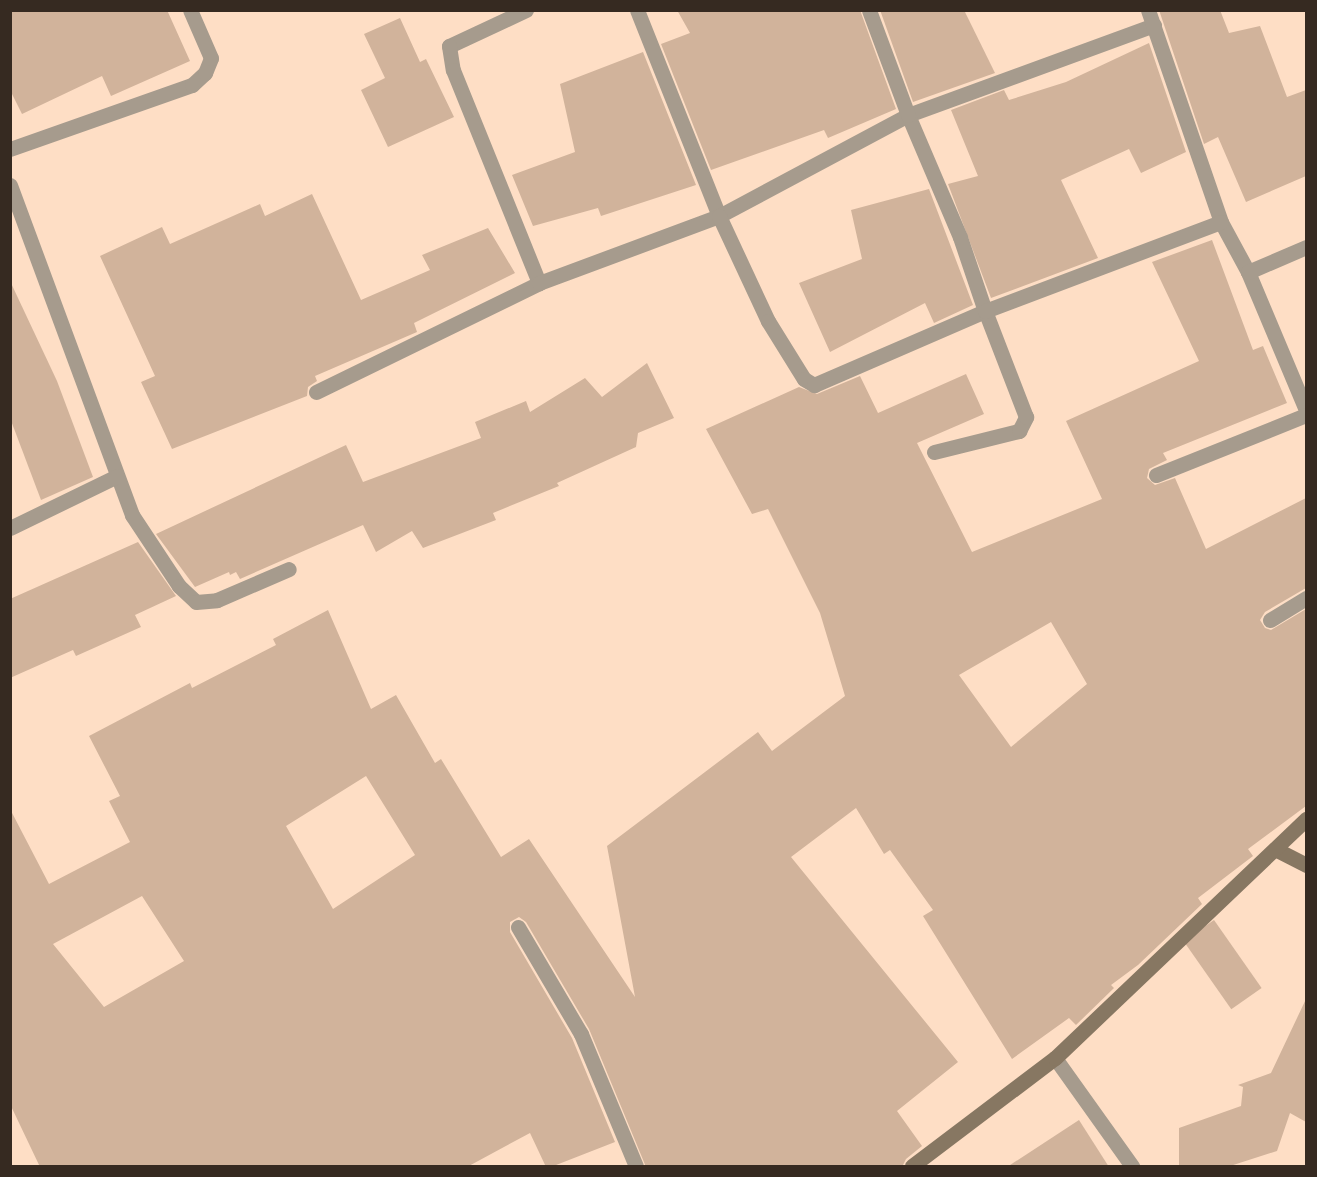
<!DOCTYPE html>
<html>
<head>
<meta charset="utf-8">
<style>
  body { margin:0 }
  #map { position:relative; width:1317px; height:1177px; overflow:hidden; background:#fedec5; font-family:Lora,serif }
  div>[style] { position:absolute }
  [style*='--x'] { left:calc(var(--x)*1px); top:calc(var(--y)*1px); width:calc(var(--w)*1px); rotate:calc(var(--a)*1deg) }
  .building>* { inset:0; background:#d1b39b; transform-origin:0 0 }
  .street>* { height:15px; margin:-7.5px; padding:0 7.5px; transform-origin:7.5px; border-radius:7.5px; background:#a69b8d }
  .secondary>* { height:15px; margin:-7.5px; padding:0 7.5px; transform-origin:7.5px; border-radius:7.5px; background:#877762 }
  span { translate:-50% -50%; white-space:nowrap; text-align:center; line-height:1.15; -webkit-text-stroke:5px #fcf0e6; paint-order:stroke }
  .frame { position:absolute; inset:0; border:12px solid #362a21; pointer-events:none }
</style>
</head>
<body>
<div id="map">
  <div class="building">
    <i style="clip-path:polygon(10px 10px,167px 10px,190px 61px,111px 96px,102px 76px,22px 114px,10px 90px)"></i>
    <i style="clip-path:polygon(677px 10px,860px 10px,896px 109px,828px 138px,824px 130px,711px 170px,661px 44px,690px 33px)"></i>
    <i style="clip-path:polygon(880px 10px,964px 10px,995px 73px,913px 102px)"></i>
    <i style="clip-path:polygon(1159px 10px,1220px 10px,1229px 33px,1260px 26px,1287px 97px,1306px 90px,1306px 176px,1246px 202px,1218px 137px,1204px 144px)"></i>
    <i style="clip-path:polygon(400px 18px,420px 62px,426px 59px,454px 117px,388px 147px,361px 90px,385px 78px,364px 34px)"></i>
    <i style="clip-path:polygon(1149px 43px,1186px 152px,1141px 173px,1129px 149px,1061px 180px,1098px 258px,991px 298px,948px 184px,978px 176px,951px 110px,1004px 90px,1009px 100px,1066px 82px)"></i>
    <i style="clip-path:polygon(643px 52px,696px 185px,601px 216px,598px 208px,533px 226px,512px 175px,575px 152px,560px 84px)"></i>
    <i style="clip-path:polygon(929px 189px,973px 305px,934px 323px,925px 303px,830px 352px,799px 283px,862px 259px,851px 210px)"></i>
    <i style="clip-path:polygon(312px 194px,361px 300px,430px 270px,422px 255px,488px 228px,515px 273px,414px 323px,417px 332px,315px 376px,317px 381px,308px 387px,307px 396px,172px 449px,141px 382px,155px 376px,100px 256px,162px 227px,170px 244px,260px 204px,265px 216px)"></i>
    <i style="clip-path:polygon(evenodd,1212px 240px,1253px 350px,1263px 346px,1287px 403px,1163px 453px,1167px 460px,1149px 469px,1147px 478px,1155px 485px,1175px 478px,1206px 549px,1306px 498px,1306px 588px,1265px 612px,1260px 620px,1265px 628px,1271px 630px,1306px 609px,1306px 806px,1248px 849px,1253px 856px,1198px 898px,1202px 904px,1138px 965px,1111px 985px,1114px 988px,1076px 1025px,1069px 1018px,1012px 1059px,923px 916px,933px 910px,890px 850px,884px 854px,856px 808px,791px 857px,958px 1062px,897px 1111px,922px 1146px,906px 1159px,902px 1167px,646px 1167px,589px 1029px,526px 922px,519px 917px,510px 922px,510px 932px,572px 1038px,615px 1142px,551px 1167px,546px 1167px,530px 1133px,467px 1167px,40px 1167px,10px 1104px,10px 809px,49px 884px,130px 842px,109px 801px,120px 796px,89px 736px,190px 683px,192px 688px,276px 645px,273px 639px,328px 610px,371px 709px,396px 695px,435px 763px,441px 759px,501px 857px,529px 839px,635px 997px,607px 846px,758px 732px,772px 751px,845px 696px,820px 613px,768px 509px,752px 514px,706px 429px,799px 387px,817px 394px,860px 376px,878px 413px,966px 374px,984px 414px,917px 443px,972px 552px,1102px 499px,1066px 421px,1199px 361px,1152px 262px,1212px 240px,1051px 622px,1087px 684px,1011px 747px,959px 675px,1051px 622px,1212px 240px,366px 776px,415px 855px,333px 909px,286px 826px,366px 776px,1212px 240px,142px 896px,184px 961px,104px 1007px,53px 944px,142px 896px)"></i>
    <i style="clip-path:polygon(10px 281px,57px 381px,93px 477px,41px 500px,10px 418px)"></i>
    <i style="clip-path:polygon(647px 363px,674px 418px,638px 433px,636px 447px,557px 483px,559px 486px,493px 513px,496px 520px,423px 548px,412px 531px,376px 552px,363px 525px,240px 579px,236px 572px,230px 575px,229px 572px,195px 587px,156px 534px,346px 445px,363px 482px,481px 438px,475px 422px,526px 401px,530px 412px,585px 378px,602px 397px)"></i>
    <i style="clip-path:polygon(138px 542px,176px 596px,135px 615px,141px 627px,76px 656px,73px 650px,10px 678px,10px 599px)"></i>
    <i style="left:1214px;top:920px;width:83px;height:37px;rotate:55deg"></i>
    <i style="clip-path:polygon(1306px 999px,1306px 1122px,1290px 1113px,1277px 1151px,1227px 1167px,1179px 1167px,1179px 1128px,1241px 1106px,1243px 1087px,1238px 1085px,1271px 1073px)"></i>
    <i style="clip-path:polygon(1079px 1120px,1109px 1167px,1007px 1167px)"></i>
  </div>
  <div class="street">
    <i style="--x:526;--y:10;--w:85;--a:154.9"></i>
    <i style="--x:449;--y:46;--w:24;--a:81"></i>
    <i style="--x:453;--y:70;--w:230;--a:68"></i>
    <i style="--x:637;--y:10;--w:222;--a:68.3"></i>
    <i style="--x:719;--y:216;--w:214;--a:-28.1"></i>
    <i style="--x:908;--y:115;--w:262;--a:-20.1"></i>
    <i style="--x:1148;--y:10;--w:224;--a:71"></i>
    <i style="--x:1221;--y:222;--w:57;--a:61.6"></i>
    <i style="--x:1248;--y:272;--w:150;--a:67.2"></i>
    <i style="--x:10;--y:149;--w:193;--a:-19.4"></i>
    <i style="--x:192;--y:85;--w:18;--a:-43"></i>
    <i style="--x:205;--y:73;--w:16;--a:-68"></i>
    <i style="--x:211;--y:58;--w:52;--a:-113.6"></i>
    <i style="--x:10;--y:185;--w:352;--a:69.7"></i>
    <i style="--x:132;--y:515;--w:85;--a:56.5"></i>
    <i style="--x:179;--y:586;--w:23;--a:43"></i>
    <i style="--x:196;--y:602;--w:21;--a:-5"></i>
    <i style="--x:217;--y:600;--w:78;--a:-23.3"></i>
    <i style="--x:1248;--y:272;--w:63;--a:-23.3"></i>
    <i style="--x:316;--y:392;--w:248;--a:-26"></i>
    <i style="--x:539;--y:283;--w:192;--a:-20.4"></i>
    <i style="--x:719;--y:216;--w:116;--a:65"></i>
    <i style="--x:768;--y:321;--w:68;--a:58.2"></i>
    <i style="--x:804;--y:379;--w:12;--a:31"></i>
    <i style="--x:814;--y:385;--w:186;--a:-23.4"></i>
    <i style="--x:985;--y:311;--w:78;--a:-108.7"></i>
    <i style="--x:960;--y:237;--w:133;--a:-113.1"></i>
    <i style="--x:908;--y:115;--w:112;--a:-110.4"></i>
    <i style="--x:934;--y:452;--w:88;--a:-13.9"></i>
    <i style="--x:1019;--y:431;--w:16;--a:-63"></i>
    <i style="--x:1026;--y:417;--w:114;--a:-111.1"></i>
    <i style="--x:985;--y:311;--w:252;--a:-20.7"></i>
    <i style="--x:1156;--y:475;--w:162;--a:-21.8"></i>
    <i style="--x:10;--y:528;--w:119;--a:-25.9"></i>
    <i style="--x:1270;--y:620;--w:42;--a:-31.4"></i>
    <i style="--x:518;--y:927;--w:124;--a:59.5"></i>
    <i style="--x:581;--y:1034;--w:143;--a:67.4"></i>
    <i style="--x:1055;--y:1058;--w:133;--a:54.5"></i>
  </div>
  <div class="secondary">
    <i style="--x:1277;--y:850;--w:33;--a:27"></i>
    <i style="--x:912;--y:1166;--w:179;--a:-37.1"></i>
    <i style="--x:1055;--y:1058;--w:347;--a:-43.6"></i>
  </div>
  <div class="frame"></div>
</div>
</body>
</html>
